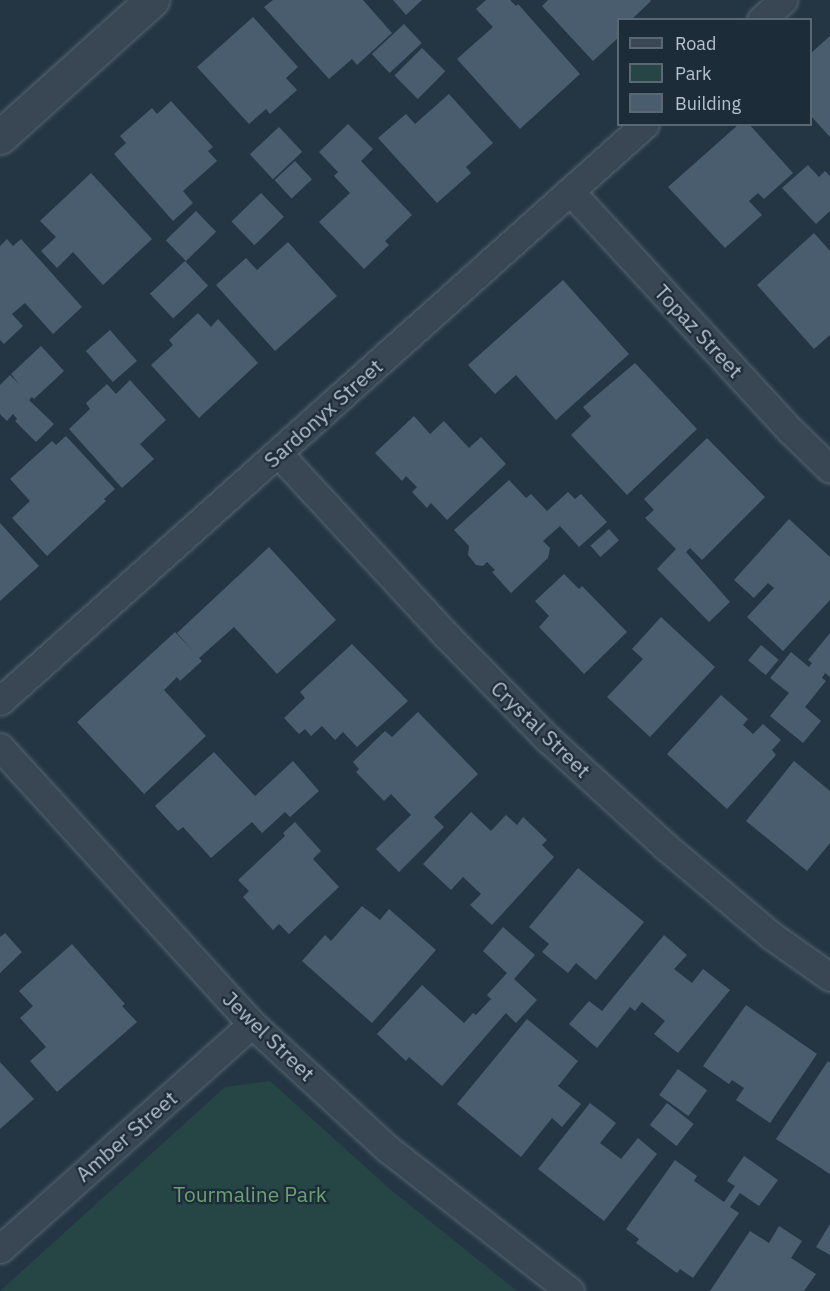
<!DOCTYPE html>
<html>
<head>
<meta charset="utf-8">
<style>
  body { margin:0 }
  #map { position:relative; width:830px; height:1291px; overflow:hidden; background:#243644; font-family:"IBM Plex Sans",sans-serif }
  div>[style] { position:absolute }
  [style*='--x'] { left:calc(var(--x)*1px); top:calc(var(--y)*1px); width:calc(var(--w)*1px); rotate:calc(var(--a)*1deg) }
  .green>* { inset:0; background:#264545 }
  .building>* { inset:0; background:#4a5d6e; transform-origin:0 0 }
  .roads { filter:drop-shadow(0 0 2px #576571) drop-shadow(0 0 2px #576571) }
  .minor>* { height:27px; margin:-13.5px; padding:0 13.5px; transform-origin:13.5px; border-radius:13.5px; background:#394754 }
  .tertiary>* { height:33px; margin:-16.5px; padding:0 16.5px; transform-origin:16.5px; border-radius:16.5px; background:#394754 }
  span { translate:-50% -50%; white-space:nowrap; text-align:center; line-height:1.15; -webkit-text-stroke:4.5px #1d2c39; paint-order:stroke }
  .street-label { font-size:21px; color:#b6c2cd }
  .park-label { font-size:21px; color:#6ba071 }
  .legend { position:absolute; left:617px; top:18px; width:195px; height:108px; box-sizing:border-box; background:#1d2c39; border:2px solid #5a6874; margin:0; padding:8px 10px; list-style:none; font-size:18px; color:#b6c2cd }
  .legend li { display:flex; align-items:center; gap:12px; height:30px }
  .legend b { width:30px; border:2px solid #5a6874 }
</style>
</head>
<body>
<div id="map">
  <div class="green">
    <i style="clip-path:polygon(270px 1081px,391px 1190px,517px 1291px,0 1291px,225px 1087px)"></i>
  </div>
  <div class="building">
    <i style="clip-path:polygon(273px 0,363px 0,392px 33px,357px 65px,352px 59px,329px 79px,264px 7px)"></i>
    <i style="clip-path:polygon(393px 0,422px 0,406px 15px)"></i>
    <i style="clip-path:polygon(486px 0,510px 0,516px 6px,518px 4px,580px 74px,520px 129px,457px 59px,493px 27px,476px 9px)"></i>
    <i style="clip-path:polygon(548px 0,650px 0,651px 1px,631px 20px,618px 20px,618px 38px,593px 61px,542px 6px)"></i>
    <i style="clip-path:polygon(253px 17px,298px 67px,286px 78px,297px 90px,270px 114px,266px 109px,249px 124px,197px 67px)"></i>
    <i style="left:404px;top:24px;width:26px;height:44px;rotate:47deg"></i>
    <i style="clip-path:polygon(830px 36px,830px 137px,810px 115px,810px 54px)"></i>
    <i style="left:422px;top:48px;width:33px;height:39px;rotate:45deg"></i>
    <i style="clip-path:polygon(449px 94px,493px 143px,466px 167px,471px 173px,437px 203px,378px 138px,406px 114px,415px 124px)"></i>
    <i style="clip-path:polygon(171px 101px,213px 147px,208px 151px,217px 161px,183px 191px,193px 203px,173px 221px,114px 154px,126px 143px,120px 136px,152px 108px,157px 114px)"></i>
    <i style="clip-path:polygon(348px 124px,373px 149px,361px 161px,412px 215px,385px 241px,389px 245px,364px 269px,319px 222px,350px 193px,334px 176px,338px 172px,319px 152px)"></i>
    <i style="clip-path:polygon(739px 124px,749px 124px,793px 173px,764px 199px,758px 193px,749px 201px,762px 215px,725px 248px,668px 187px)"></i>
    <i style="left:279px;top:127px;width:34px;height:40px;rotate:47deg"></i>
    <i style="left:295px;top:161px;width:25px;height:28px;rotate:47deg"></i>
    <i style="clip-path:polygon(808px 165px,819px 177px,825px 171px,830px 176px,830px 211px,816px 224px,782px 188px)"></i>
    <i style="clip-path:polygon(91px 173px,152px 239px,103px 285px,73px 252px,57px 268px,41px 251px,56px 237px,40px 221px)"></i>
    <i style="left:261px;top:193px;width:33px;height:41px;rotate:46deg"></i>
    <i style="left:196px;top:211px;width:29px;height:42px;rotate:46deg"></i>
    <i style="clip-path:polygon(814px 233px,830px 251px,830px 335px,814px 349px,757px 285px)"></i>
    <i style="clip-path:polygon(7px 239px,13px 246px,21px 239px,82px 307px,53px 334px,25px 303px,12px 314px,23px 326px,4px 344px,0 340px,0 246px)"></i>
    <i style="clip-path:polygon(288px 242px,337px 296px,275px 351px,216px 285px,246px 258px,257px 270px)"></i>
    <i style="left:185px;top:261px;width:34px;height:48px;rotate:47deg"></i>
    <i style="clip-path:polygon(563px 280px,629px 354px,556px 420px,516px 375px,495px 394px,468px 365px)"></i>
    <i style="clip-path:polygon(198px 313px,211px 327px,218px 319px,258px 363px,199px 418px,151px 365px,173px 345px,169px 340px)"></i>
    <i style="left:110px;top:330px;width:41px;height:32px;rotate:49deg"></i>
    <i style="clip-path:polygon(41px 346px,64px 371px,34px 399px,32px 397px,29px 400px,54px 424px,36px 442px,15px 421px,17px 419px,13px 414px,7px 421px,0 414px,0 385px,10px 375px,19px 384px,11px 374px)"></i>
    <i style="clip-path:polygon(635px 363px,697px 429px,627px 495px,571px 435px,591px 416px,583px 407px)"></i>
    <i style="clip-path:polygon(130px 380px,166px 420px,140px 444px,154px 459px,122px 488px,69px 429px,90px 409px,86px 403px,107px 384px,116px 394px)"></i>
    <i style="clip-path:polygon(414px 416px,430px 434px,444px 421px,469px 448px,481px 437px,506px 464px,447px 520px,431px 503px,427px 508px,412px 492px,417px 487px,406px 476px,402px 481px,375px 453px)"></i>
    <i style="clip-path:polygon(66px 436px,115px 489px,104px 499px,106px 501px,47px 556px,12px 518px,30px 501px,10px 479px,52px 441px,56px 445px)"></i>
    <i style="clip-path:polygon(707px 438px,765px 497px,702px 560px,690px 548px,686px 552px,730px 602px,709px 622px,657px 569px,676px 549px,645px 518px,654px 510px,644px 499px)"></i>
    <i style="clip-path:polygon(509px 480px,526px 498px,531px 494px,547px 511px,568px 492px,575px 499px,581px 494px,607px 522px,579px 547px,560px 526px,543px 541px,550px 548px,548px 558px,511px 593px,492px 572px,495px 570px,487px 562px,483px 566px,476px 565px,468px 555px,469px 546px,454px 530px)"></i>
    <i style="clip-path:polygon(789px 519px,830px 557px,830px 600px,783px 651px,747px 617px,774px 588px,768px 583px,754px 598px,734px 580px)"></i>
    <i style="clip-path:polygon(0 523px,39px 566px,0 601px)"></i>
    <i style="left:609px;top:529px;width:15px;height:25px;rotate:48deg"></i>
    <i style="clip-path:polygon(269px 547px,336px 620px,277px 674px,234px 627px,199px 658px,202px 661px,180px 681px,177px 677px,164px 690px,206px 736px,144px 794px,77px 722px,175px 632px,194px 652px,177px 633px)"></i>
    <i style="clip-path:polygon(564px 574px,579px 589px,582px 586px,627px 632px,584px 674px,539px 627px,549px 616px,535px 601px)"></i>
    <i style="clip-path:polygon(661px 617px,715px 667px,650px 737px,607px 697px,643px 659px,632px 649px)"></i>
    <i style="clip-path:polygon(830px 633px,830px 677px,825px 673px,822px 678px,826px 681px,805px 707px,821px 721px,803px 743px,770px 716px,789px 693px,770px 678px,791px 652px,809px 667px,812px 663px,808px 660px)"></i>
    <i style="clip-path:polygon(352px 644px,408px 701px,357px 747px,343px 732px,335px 740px,322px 726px,311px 736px,305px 729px,299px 734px,284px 718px,305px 698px,300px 692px)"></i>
    <i style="left:761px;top:645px;width:23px;height:20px;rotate:40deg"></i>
    <i style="clip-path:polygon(721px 695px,748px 719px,743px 725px,753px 734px,763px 724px,781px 740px,772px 750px,776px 755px,727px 809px,667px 754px)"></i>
    <i style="clip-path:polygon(418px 712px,478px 774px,434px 817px,444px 827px,399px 872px,376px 849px,411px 815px,391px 794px,384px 801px,356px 772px,359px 769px,353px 762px,385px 731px,392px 737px)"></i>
    <i style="clip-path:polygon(214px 752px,255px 796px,293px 761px,319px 791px,290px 817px,285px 812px,262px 833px,252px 822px,211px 858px,183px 827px,178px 831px,155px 806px)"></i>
    <i style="clip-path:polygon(794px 761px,830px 791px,830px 843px,807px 871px,746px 821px)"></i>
    <i style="clip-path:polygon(471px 812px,491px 831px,506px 815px,517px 825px,523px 817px,547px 840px,542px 845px,554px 857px,492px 925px,470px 905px,481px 894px,463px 877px,451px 890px,423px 864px)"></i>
    <i style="clip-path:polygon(295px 822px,321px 851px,313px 859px,339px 887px,289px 934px,279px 924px,273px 930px,243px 897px,249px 891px,238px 880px,285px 836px,283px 833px)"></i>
    <i style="clip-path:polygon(578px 868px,644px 922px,596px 980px,576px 963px,568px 973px,542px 952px,549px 944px,529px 927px)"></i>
    <i style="clip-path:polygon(362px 906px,380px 920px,389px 909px,436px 950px,372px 1023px,302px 961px,325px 935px,331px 941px)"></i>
    <i style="clip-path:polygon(503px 927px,535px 955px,514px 979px,537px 1000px,516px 1023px,506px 1013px,442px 1086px,409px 1057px,406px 1061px,377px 1034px,422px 985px,464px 1023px,473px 1013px,476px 1015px,491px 999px,487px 995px,507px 973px,483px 951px)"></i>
    <i style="clip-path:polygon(5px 933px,22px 952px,0 973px,0 937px)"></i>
    <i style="clip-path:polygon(664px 935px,687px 955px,674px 969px,692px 983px,703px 969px,730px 990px,678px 1053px,654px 1034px,665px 1021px,642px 1002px,635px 1011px,630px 1007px,597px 1048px,569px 1024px,589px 1001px,602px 1011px)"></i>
    <i style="clip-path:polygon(72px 944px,125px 1004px,122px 1006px,137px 1022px,57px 1092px,30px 1061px,46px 1047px,20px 1018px,33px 1006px,19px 991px)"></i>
    <i style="clip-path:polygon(746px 1005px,817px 1054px,770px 1123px,736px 1100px,744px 1088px,732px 1080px,729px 1084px,703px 1066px)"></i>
    <i style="clip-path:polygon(527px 1019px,578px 1061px,558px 1086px,581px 1104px,562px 1127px,552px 1118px,521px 1157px,457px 1104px)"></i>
    <i style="clip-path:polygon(828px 1061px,830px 1063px,830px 1174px,776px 1139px)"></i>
    <i style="clip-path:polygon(0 1062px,34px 1099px,0 1129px)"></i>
    <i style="left:678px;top:1069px;width:36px;height:32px;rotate:36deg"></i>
    <i style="clip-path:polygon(590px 1103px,616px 1123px,600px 1143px,621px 1159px,638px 1138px,657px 1154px,604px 1221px,538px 1169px)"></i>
    <i style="left:667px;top:1103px;width:34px;height:28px;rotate:38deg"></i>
    <i style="clip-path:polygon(744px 1156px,778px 1180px,759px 1206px,740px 1193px,730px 1207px,739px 1213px,693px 1278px,680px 1269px,677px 1273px,636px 1243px,639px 1239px,626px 1229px,675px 1160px,697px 1176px,694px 1181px,724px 1202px,735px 1186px,727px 1181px)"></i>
    <i style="clip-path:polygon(830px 1224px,830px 1255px,816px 1247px)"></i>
    <i style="clip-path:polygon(779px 1226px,802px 1241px,791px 1258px,816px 1274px,804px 1291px,710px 1291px,750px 1231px,769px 1243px)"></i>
  </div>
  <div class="roads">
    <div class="minor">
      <i style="--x:761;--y:20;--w:30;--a:-42"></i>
      <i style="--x:570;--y:191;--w:326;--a:47.4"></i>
      <i style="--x:791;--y:431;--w:54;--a:44.3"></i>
      <i style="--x:278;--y:453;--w:248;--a:47.3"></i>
      <i style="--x:446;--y:635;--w:146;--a:45.6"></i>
      <i style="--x:548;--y:739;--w:159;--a:42.4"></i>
      <i style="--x:665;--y:846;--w:140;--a:40.1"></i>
      <i style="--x:772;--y:936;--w:71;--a:35.3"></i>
      <i style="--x:0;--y:701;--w:865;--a:-41.81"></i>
      <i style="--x:0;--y:747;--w:374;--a:47.7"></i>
      <i style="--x:252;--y:1024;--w:185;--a:42.6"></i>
      <i style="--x:388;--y:1149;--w:231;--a:38"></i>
      <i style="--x:0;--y:1249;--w:338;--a:-41.8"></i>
    </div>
    <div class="tertiary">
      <i style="--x:0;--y:137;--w:205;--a:-42"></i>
    </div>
  </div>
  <div class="street-label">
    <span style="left:699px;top:331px;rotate:47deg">Topaz Street</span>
    <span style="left:323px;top:413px;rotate:-42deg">Sardonyx Street</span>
    <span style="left:541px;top:729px;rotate:44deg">Crystal Street</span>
    <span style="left:269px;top:1036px;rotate:44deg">Jewel Street</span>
    <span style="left:126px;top:1136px;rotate:-41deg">Amber Street</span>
  </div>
  <div class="park-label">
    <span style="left:250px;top:1194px">Tourmaline Park</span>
  </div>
  <ul class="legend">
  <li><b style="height:8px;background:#394754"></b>Road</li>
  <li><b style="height:16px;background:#264545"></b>Park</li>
  <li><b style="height:16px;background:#4a5d6e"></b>Building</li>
  </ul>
</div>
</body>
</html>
